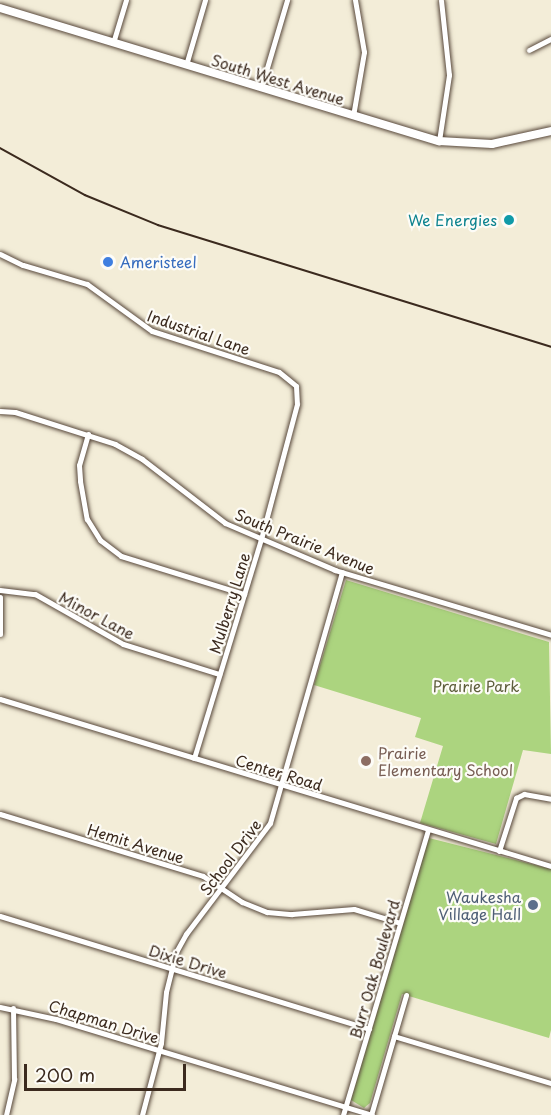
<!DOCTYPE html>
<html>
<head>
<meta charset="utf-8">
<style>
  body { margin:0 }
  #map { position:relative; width:551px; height:1115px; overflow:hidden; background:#f3edd8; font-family:"Playpen Sans",sans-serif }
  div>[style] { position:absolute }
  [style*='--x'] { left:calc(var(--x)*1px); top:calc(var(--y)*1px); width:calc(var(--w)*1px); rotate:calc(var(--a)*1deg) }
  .green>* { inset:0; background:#acd47f }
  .roads { filter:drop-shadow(0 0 2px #57473a) drop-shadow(0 0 2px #57473a) }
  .street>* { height:5px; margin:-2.5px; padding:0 2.5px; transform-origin:2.5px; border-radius:2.5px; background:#fff }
  .secondary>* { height:8px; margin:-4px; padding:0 4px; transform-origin:4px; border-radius:4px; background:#fff }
  .rail>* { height:1.5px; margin:-0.75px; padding:0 0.75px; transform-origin:0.75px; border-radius:0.75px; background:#3b2a1e }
  .dots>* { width:16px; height:16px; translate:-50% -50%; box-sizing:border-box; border:3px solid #fdfcf7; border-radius:50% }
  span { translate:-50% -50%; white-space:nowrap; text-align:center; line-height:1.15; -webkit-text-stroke:4.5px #fdfcf7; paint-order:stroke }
  .street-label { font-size:15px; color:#3b2a1e }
  .culture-label { font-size:15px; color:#0d838f }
  .right { translate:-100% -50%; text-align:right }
  .shop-label { font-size:15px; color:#366cbe }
  .left { translate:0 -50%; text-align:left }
  .park-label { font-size:15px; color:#5d5d3b }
  .education-label { font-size:15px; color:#785e54 }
  .service-label { font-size:15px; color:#4e5e75 }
  .scale { position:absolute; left:24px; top:1064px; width:162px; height:27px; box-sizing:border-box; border:3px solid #3b2a1e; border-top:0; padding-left:8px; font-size:18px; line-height:21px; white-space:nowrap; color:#3b2a1e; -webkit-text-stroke:4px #fdfcf7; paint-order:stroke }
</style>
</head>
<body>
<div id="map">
  <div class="green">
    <i style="clip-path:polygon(346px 580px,549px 642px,551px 754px,523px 750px,496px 844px,420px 823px,443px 746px,415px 737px,421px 718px,314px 685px)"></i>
    <i style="clip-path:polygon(429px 838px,551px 869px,551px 1030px,549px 1038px,402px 994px,370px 1103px,364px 1108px,351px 1100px)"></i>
  </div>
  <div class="roads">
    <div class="street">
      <i style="--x:113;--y:43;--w:45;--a:-73.2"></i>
      <i style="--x:529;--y:50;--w:25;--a:-27"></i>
      <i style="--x:186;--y:65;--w:68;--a:-73.7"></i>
      <i style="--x:261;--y:88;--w:92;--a:-73.5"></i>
      <i style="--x:353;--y:116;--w:65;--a:-80.2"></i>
      <i style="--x:364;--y:52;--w:53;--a:-99.8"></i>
      <i style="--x:439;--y:141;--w:67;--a:-81.4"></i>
      <i style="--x:449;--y:75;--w:75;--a:-96.1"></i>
      <i style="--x:0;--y:254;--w:25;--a:26"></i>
      <i style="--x:23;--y:265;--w:67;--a:16.5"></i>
      <i style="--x:87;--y:284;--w:80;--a:35.9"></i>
      <i style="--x:152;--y:331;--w:133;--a:17.9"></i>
      <i style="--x:279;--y:372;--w:22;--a:39"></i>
      <i style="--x:296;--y:386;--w:18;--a:87"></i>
      <i style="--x:297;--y:404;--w:140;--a:104.9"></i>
      <i style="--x:261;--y:539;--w:229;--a:107"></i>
      <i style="--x:0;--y:411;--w:15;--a:4"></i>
      <i style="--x:15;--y:412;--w:105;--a:17.7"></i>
      <i style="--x:115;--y:444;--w:31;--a:29"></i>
      <i style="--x:142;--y:459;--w:105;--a:37.6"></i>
      <i style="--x:225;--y:523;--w:120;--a:23.1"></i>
      <i style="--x:335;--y:570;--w:226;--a:16.7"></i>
      <i style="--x:88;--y:434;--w:32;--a:106"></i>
      <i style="--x:79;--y:465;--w:16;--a:86"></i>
      <i style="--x:80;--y:481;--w:39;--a:80"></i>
      <i style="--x:87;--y:519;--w:25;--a:58"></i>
      <i style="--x:100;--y:540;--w:26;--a:37"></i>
      <i style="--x:121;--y:556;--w:129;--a:17.2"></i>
      <i style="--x:0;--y:590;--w:35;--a:7"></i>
      <i style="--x:35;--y:594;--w:101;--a:29.6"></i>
      <i style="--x:123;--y:644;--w:101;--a:17.4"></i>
      <i style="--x:0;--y:597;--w:37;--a:90"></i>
      <i style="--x:0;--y:699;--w:576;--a:16.86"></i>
      <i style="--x:0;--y:814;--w:212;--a:17"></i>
      <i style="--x:203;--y:876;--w:47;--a:33.7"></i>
      <i style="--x:242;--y:902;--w:27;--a:22"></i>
      <i style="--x:267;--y:912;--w:25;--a:5"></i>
      <i style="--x:292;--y:914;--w:62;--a:-4.6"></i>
      <i style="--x:354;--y:909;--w:48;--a:16.9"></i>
      <i style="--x:499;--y:851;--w:56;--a:-72.2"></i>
      <i style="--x:516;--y:798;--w:9;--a:-27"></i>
      <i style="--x:524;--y:794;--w:27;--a:10"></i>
      <i style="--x:0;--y:916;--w:386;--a:17"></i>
      <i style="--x:0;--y:1007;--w:57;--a:12.1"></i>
      <i style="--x:56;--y:1019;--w:330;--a:16.9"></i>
      <i style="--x:394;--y:1036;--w:164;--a:16.7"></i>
      <i style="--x:6;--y:1115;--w:37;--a:-77"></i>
      <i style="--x:14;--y:1079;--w:71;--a:-90.8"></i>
      <i style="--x:142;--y:1115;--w:74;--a:-75.2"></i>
      <i style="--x:161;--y:1043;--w:51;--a:-84.4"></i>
      <i style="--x:166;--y:992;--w:41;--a:-76"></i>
      <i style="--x:176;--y:952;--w:21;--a:-61"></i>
      <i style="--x:186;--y:934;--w:139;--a:-52.9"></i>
      <i style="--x:270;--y:823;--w:261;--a:-74"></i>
      <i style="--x:343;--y:1115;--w:297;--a:-73.4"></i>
      <i style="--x:371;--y:1115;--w:125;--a:-73.7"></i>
    </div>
    <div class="secondary">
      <i style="--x:0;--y:8;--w:459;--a:16.9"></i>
      <i style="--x:439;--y:141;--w:53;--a:3.2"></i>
      <i style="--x:492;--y:144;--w:60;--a:-12.4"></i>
    </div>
  </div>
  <div class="rail">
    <i style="--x:0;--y:148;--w:97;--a:28.9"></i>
    <i style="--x:85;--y:195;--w:79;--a:22.3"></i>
    <i style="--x:158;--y:225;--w:412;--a:17.2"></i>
  </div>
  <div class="dots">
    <i style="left:509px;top:220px;background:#0f9aa8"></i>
    <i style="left:108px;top:262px;background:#3f7fe0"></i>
    <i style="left:366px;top:761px;background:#8d6e63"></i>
    <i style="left:533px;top:905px;background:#5c6f8a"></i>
  </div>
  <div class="street-label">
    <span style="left:278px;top:79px;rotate:17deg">South West Avenue</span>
    <span style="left:199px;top:332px;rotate:19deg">Industrial Lane</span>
    <span style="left:305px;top:541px;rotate:22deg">South Prairie Avenue</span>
    <span style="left:229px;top:603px;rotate:-73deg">Mulberry Lane</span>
    <span style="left:97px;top:615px;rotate:28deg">Minor Lane</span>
    <span style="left:279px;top:772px;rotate:17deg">Center Road</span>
    <span style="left:136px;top:843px;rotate:17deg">Hemit Avenue</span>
    <span style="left:230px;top:857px;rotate:-53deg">School Drive</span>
    <span style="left:188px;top:961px;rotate:17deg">Dixie Drive</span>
    <span style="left:374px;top:969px;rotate:-74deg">Burr Oak Boulevard</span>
    <span style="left:104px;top:1021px;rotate:17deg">Chapman Drive</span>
  </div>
  <div class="culture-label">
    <span class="right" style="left:497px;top:220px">We Energies</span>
  </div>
  <div class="shop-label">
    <span class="left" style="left:120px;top:262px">Ameristeel</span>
  </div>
  <div class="park-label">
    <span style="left:476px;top:686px">Prairie Park</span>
  </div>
  <div class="education-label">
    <span class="left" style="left:378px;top:761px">Prairie<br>Elementary School</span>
  </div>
  <div class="service-label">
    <span class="right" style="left:521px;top:905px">Waukesha<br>Village Hall</span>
  </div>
  <div class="scale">200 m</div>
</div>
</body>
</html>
